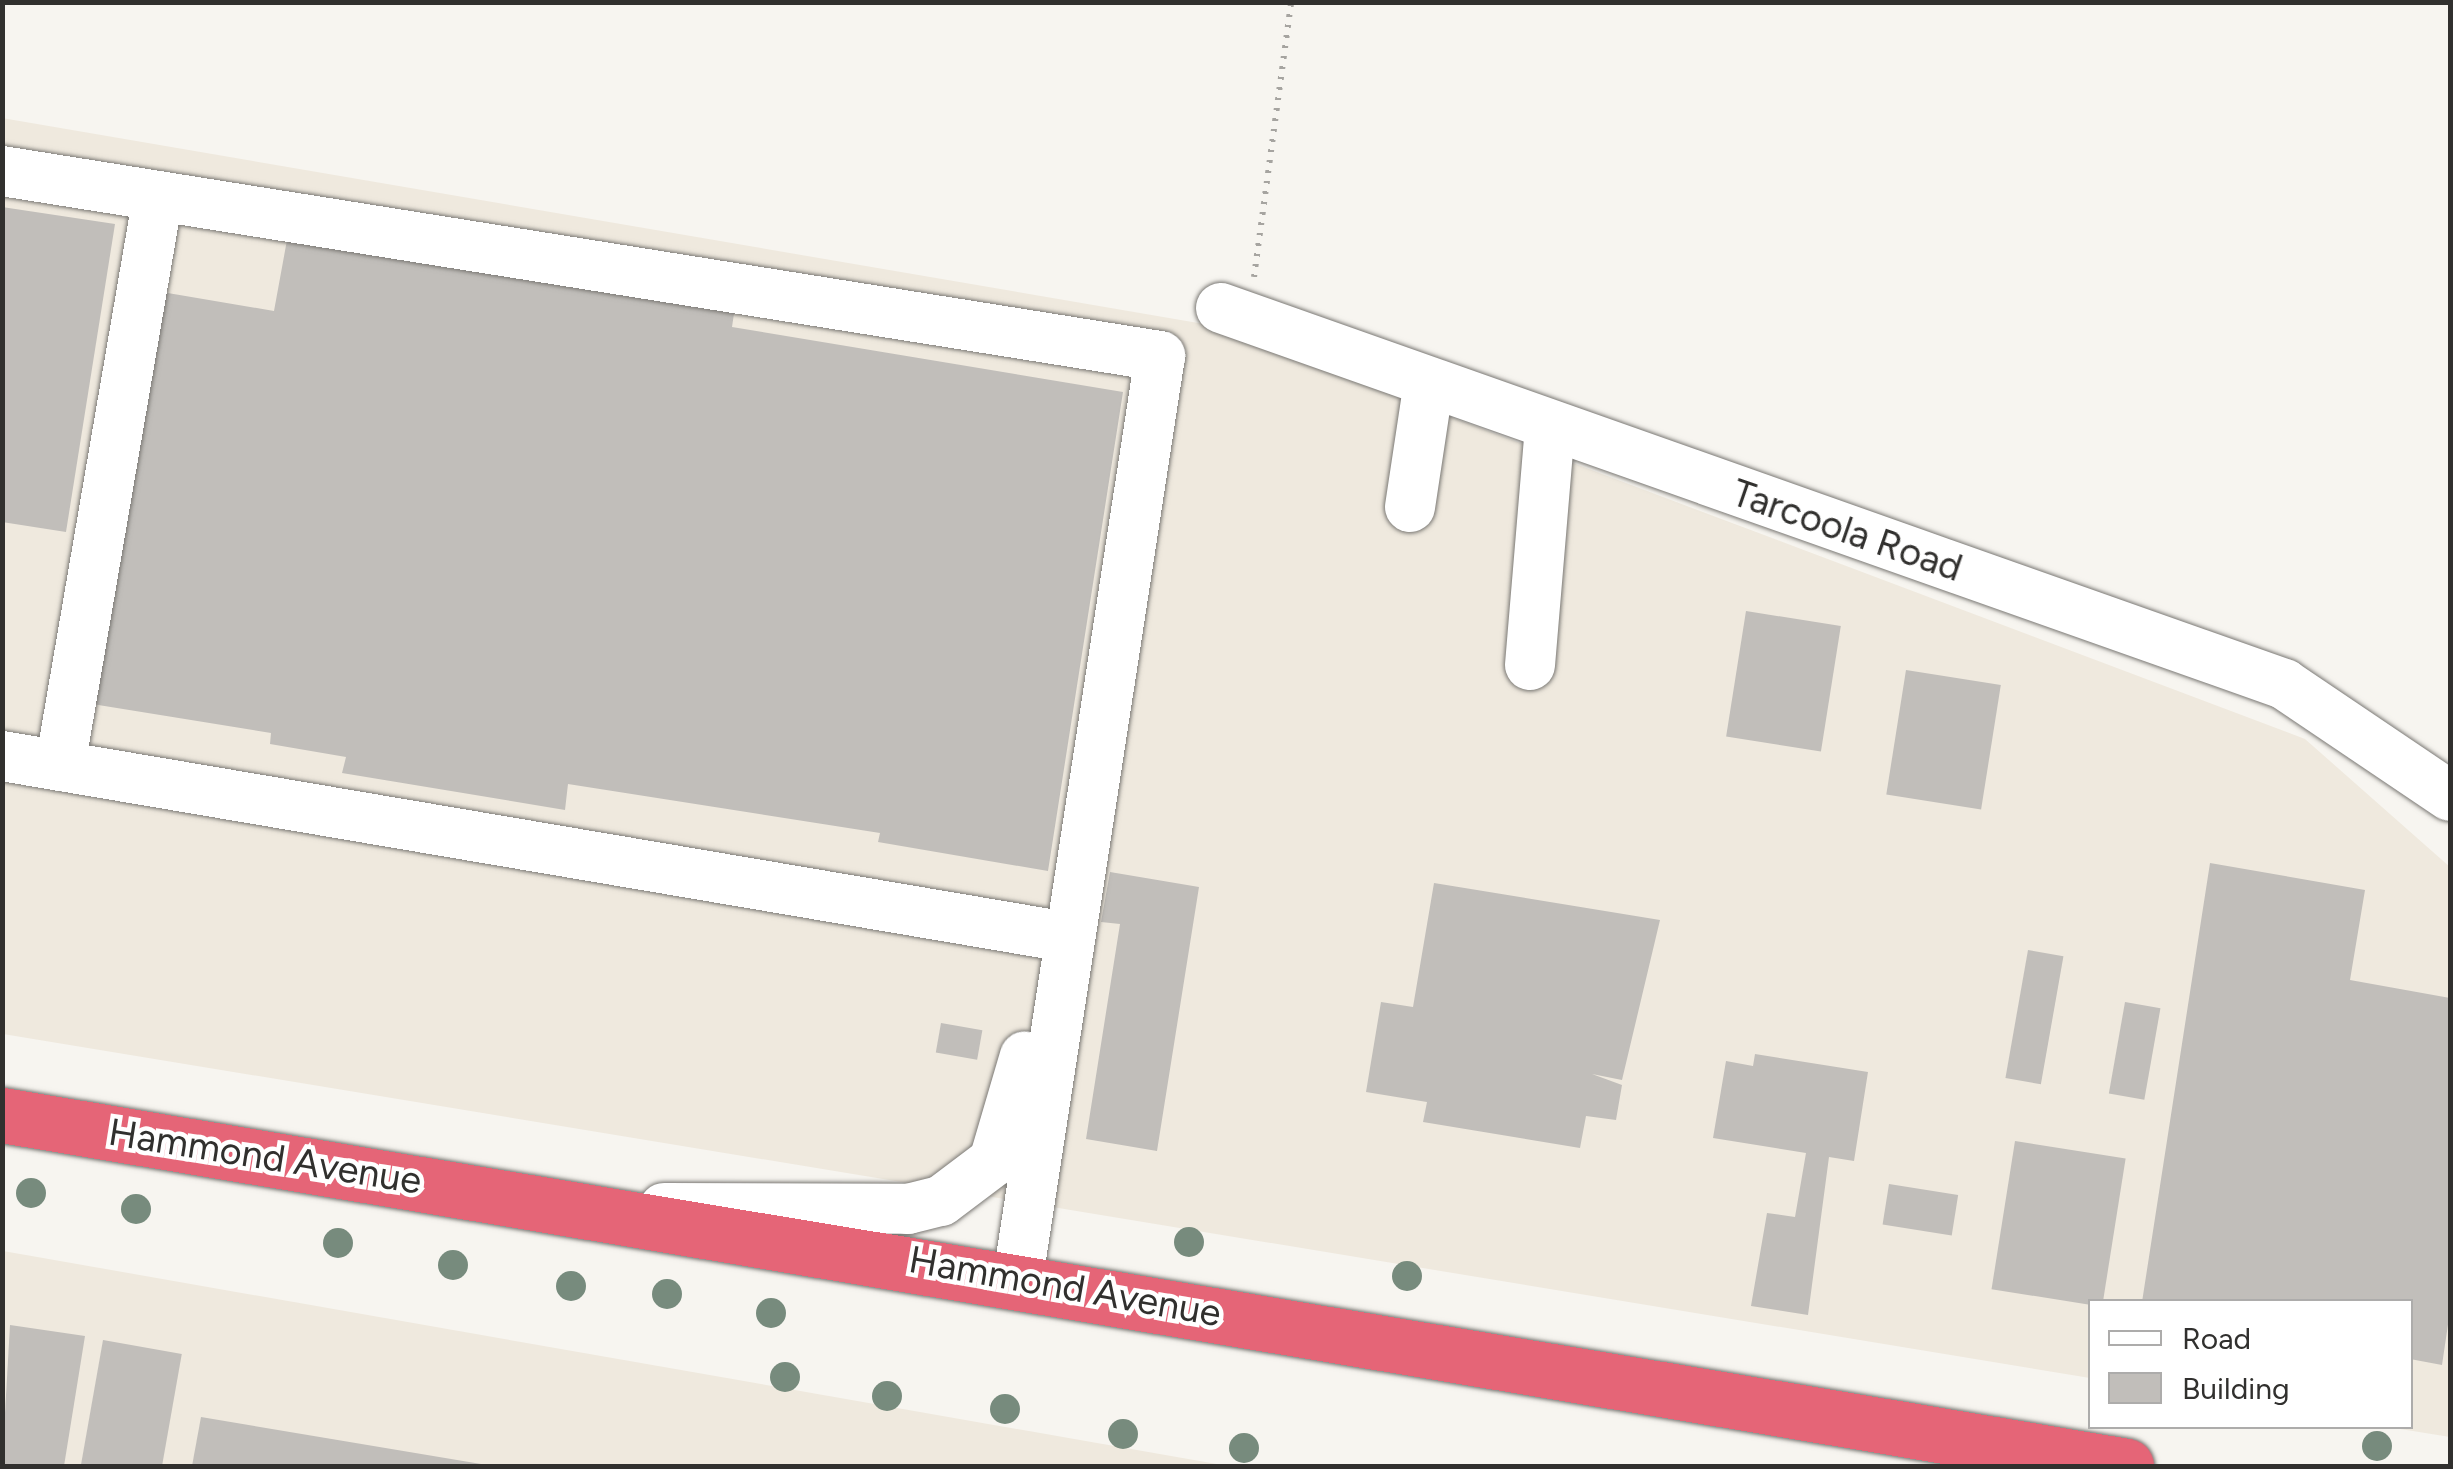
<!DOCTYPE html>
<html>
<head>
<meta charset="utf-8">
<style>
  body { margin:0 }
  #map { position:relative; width:2453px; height:1469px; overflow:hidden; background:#f7f5f0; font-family:Figtree,sans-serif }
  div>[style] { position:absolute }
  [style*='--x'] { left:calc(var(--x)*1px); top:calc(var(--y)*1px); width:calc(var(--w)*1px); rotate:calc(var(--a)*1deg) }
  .built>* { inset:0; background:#efe9de }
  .building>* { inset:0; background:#c1beba; transform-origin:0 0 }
  .path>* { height:6px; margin-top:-3px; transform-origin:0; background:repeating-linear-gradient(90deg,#a6a4a0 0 2.5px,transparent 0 10.5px) }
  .roads { filter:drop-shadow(0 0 2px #7a7874) drop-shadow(0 0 2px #7a7874) }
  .minor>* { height:50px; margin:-25px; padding:0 25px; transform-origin:25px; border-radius:25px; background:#fff }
  .highway>* { height:55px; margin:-27.5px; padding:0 27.5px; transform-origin:27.5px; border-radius:27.5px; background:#e56577 }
  .trees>* { width:30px; height:30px; margin:-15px; border-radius:50%; background:#778b7d }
  span { translate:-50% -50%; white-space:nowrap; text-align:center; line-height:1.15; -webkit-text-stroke:9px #fff; paint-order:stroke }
  .street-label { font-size:38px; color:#31302e }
  .frame { position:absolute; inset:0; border:5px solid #31302e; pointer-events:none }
  .legend { position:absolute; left:2088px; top:1299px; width:325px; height:130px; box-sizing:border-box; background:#fff; border:2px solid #adacab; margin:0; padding:12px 18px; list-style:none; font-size:30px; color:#31302e }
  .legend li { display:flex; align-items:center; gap:20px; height:50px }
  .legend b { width:50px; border:2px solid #adacab }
</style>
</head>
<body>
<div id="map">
  <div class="built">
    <i style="clip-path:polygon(2px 118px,1204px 324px,2305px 739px,2450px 867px,2450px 1437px,2388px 1427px,2410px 1426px,2410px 1302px,2090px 1302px,2090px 1378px,3px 1034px)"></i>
    <i style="clip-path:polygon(3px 1251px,1228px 1466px,3px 1466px)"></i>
  </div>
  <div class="building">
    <i style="clip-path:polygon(2px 207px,115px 224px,66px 532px,2px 522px)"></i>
    <i style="clip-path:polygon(289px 229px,736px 300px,732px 327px,1123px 392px,1048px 871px,878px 842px,880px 833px,568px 784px,565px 810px,342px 773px,346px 757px,270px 744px,271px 733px,86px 703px,156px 291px,274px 311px)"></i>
    <i style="left:1746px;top:611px;width:96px;height:127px;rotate:9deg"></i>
    <i style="left:1906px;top:670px;width:96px;height:126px;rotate:9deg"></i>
    <i style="clip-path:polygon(2210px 863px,2365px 890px,2350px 980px,2450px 998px,2450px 1311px,2442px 1365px,2410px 1359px,2410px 1302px,2142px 1302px)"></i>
    <i style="clip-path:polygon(1110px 872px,1199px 887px,1157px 1151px,1086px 1139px,1120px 924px,1101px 922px)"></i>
    <i style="clip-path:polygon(1434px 883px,1660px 920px,1622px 1080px,1592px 1074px,1622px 1085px,1616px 1120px,1586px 1116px,1580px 1148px,1423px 1122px,1427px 1102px,1366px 1092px,1381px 1002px,1413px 1007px)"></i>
    <i style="left:2028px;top:950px;width:36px;height:130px;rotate:10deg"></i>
    <i style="left:2125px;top:1002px;width:36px;height:93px;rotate:10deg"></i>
    <i style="left:941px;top:1023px;width:42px;height:30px;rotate:10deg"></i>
    <i style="clip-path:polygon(1755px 1054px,1868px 1072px,1854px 1161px,1829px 1157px,1808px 1315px,1751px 1306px,1767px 1213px,1795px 1217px,1806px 1153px,1713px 1138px,1726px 1061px,1753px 1066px)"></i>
    <i style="left:2015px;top:1141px;width:112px;height:150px;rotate:9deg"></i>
    <i style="left:1889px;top:1184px;width:70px;height:41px;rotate:9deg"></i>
    <i style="clip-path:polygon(10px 1325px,85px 1336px,64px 1466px,2px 1466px)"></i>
    <i style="left:103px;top:1340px;width:80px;height:128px;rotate:10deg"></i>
    <i style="clip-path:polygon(201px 1417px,481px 1464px,481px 1466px,192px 1466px)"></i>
  </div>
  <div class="path">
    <i style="--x:1254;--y:277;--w:277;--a:-82.3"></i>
  </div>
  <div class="roads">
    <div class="minor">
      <i style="--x:2;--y:171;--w:1173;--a:9.08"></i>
      <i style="--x:1160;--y:356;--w:933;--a:98.76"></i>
      <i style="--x:1221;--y:308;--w:1128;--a:19.48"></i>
      <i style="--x:2284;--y:684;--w:200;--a:34"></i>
      <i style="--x:1410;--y:507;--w:126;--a:-81.4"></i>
      <i style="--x:1530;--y:665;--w:240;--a:-85.2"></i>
      <i style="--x:2;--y:756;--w:1080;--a:9.65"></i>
      <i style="--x:60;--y:766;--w:578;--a:-80.24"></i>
      <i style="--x:664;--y:1208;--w:244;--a:0.2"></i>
      <i style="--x:908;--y:1209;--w:34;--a:-14"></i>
      <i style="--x:941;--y:1201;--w:66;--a:-37"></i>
      <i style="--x:994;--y:1161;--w:109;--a:-73.6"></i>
    </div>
    <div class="highway">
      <i style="--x:2;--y:1115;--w:2153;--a:9.38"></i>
    </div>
  </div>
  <div class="trees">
    <i style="left:31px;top:1193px"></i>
    <i style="left:136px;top:1209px"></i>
    <i style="left:1189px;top:1242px"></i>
    <i style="left:338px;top:1243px"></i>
    <i style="left:453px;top:1265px"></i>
    <i style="left:1407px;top:1276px"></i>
    <i style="left:571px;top:1286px"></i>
    <i style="left:667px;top:1294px"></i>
    <i style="left:771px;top:1313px"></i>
    <i style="left:785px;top:1377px"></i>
    <i style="left:887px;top:1396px"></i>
    <i style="left:1005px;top:1409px"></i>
    <i style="left:1123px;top:1434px"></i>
    <i style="left:2377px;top:1446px"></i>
    <i style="left:1244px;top:1448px"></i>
  </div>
  <div class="street-label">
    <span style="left:1847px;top:531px;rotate:19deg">Tarcoola Road</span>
    <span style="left:265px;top:1157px;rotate:9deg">Hammond Avenue</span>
    <span style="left:1065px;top:1287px;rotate:10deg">Hammond Avenue</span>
  </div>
  <div class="frame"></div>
  <ul class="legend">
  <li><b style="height:12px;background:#fff"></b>Road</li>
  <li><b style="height:28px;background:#c1beba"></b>Building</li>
  </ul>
</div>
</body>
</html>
